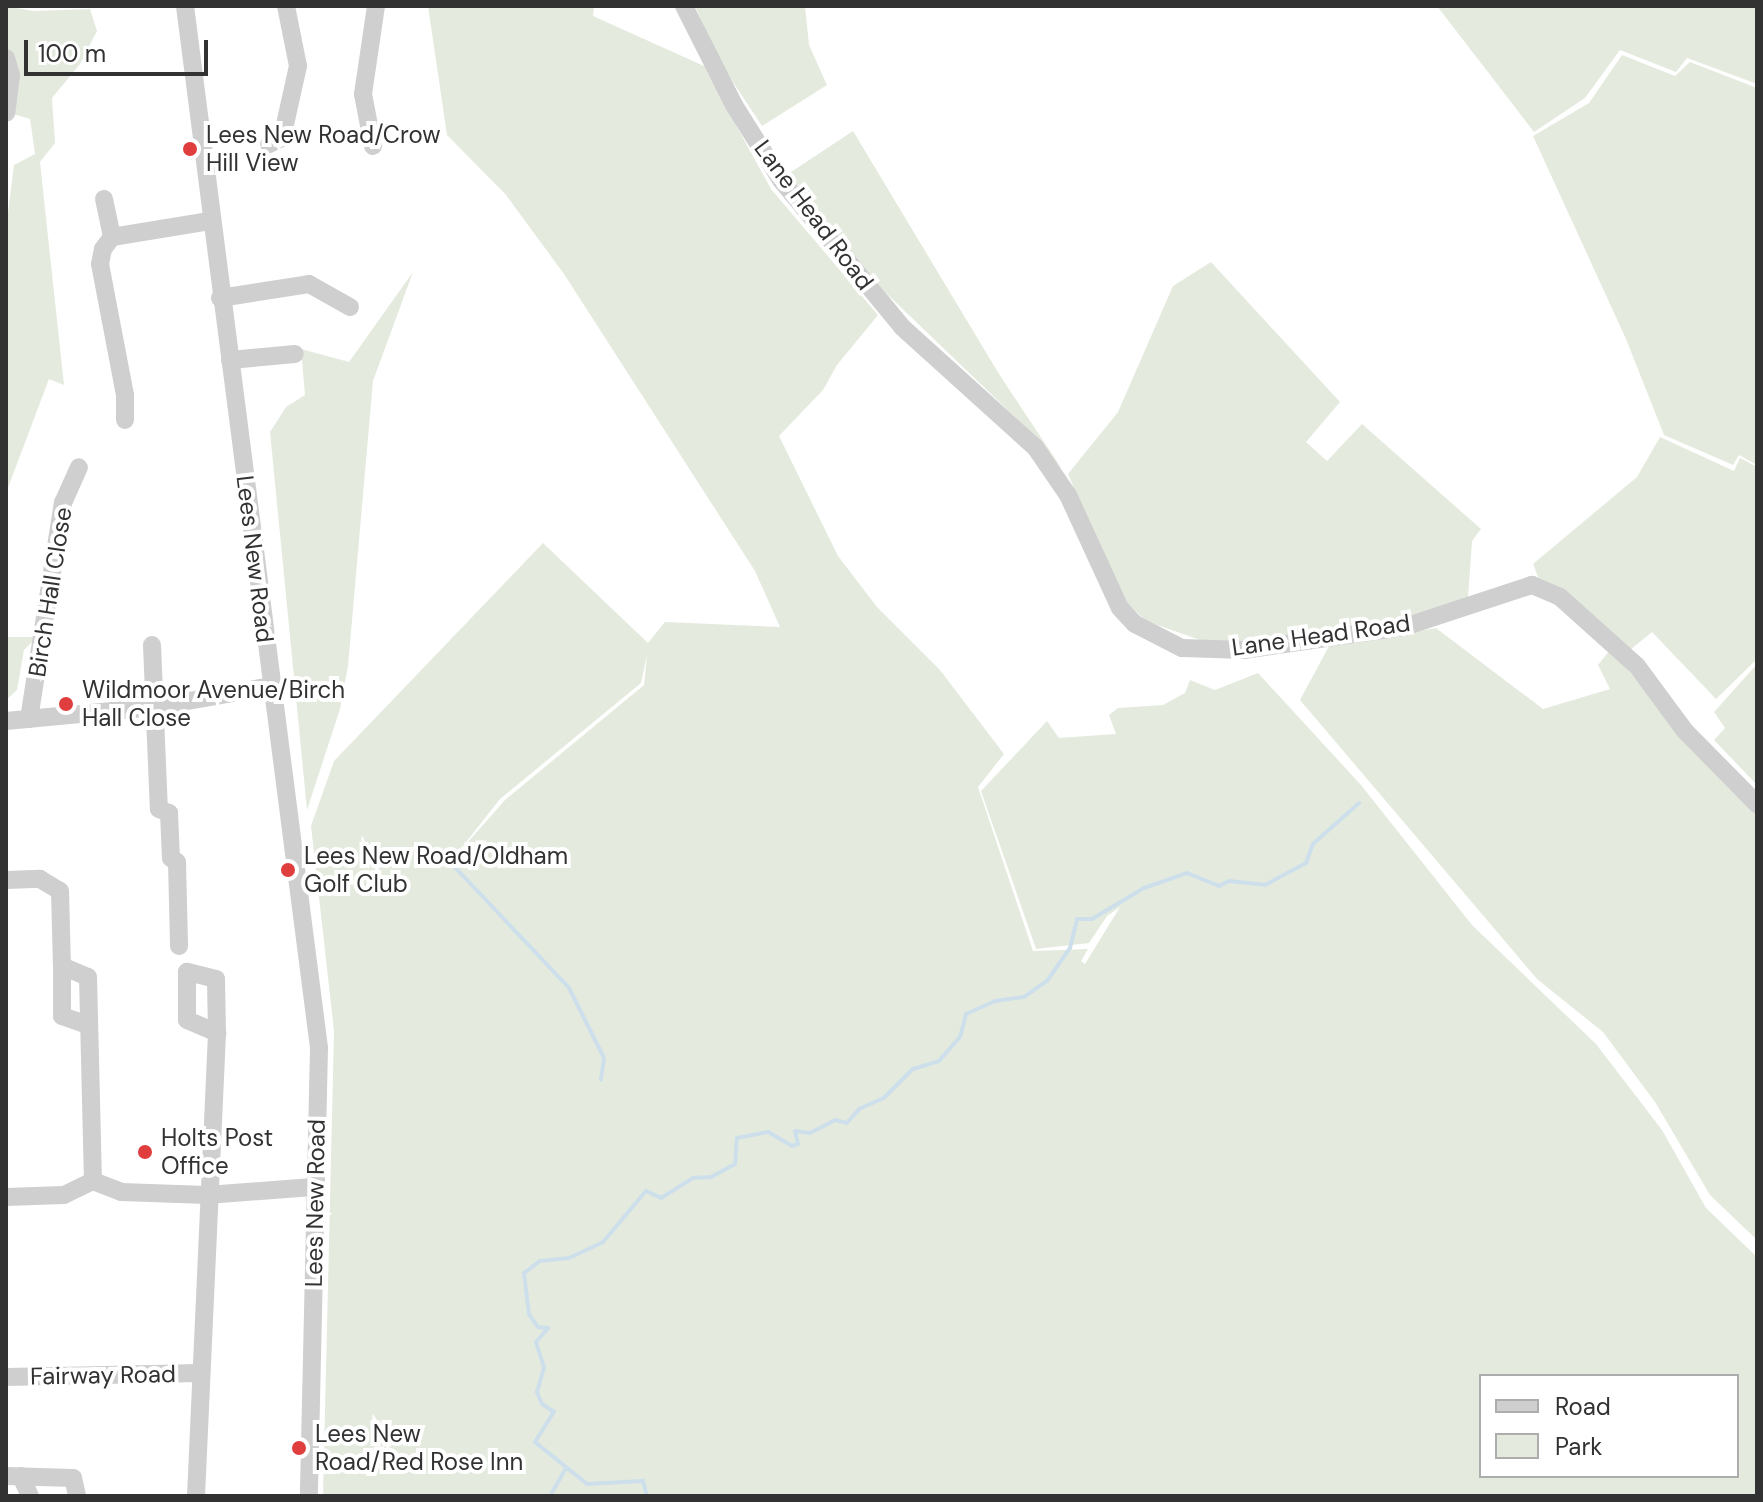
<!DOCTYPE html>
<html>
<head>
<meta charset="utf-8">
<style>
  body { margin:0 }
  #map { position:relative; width:1763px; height:1502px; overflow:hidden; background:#fff; font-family:"DM Sans",sans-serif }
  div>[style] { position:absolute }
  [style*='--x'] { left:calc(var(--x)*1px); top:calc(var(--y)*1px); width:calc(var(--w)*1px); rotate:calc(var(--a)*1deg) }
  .green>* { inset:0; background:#e4ebde }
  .stream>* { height:4px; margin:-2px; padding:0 2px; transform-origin:2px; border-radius:2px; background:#cedfec }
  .minor>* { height:18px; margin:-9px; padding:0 9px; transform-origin:9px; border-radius:9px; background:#cfcfcf }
  .dots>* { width:22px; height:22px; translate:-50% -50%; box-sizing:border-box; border:4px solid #fff; border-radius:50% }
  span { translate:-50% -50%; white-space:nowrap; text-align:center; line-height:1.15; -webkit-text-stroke:8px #fff; paint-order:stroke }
  .poi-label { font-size:24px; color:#323232 }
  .left { translate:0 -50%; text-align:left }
  .street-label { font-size:24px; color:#323232 }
  .frame { position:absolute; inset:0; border:8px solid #323232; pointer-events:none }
  .legend { position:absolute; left:1479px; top:1374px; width:260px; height:104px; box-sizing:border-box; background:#fff; border:2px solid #adadad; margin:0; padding:10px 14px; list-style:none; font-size:24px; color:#323232 }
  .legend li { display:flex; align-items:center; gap:16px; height:40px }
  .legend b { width:40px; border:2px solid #adadad }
  .scale { position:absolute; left:24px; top:40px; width:184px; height:36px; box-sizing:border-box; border:4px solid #323232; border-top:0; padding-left:10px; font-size:24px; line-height:28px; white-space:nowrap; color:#323232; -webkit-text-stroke:6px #fff; paint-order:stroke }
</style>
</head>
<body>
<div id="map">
  <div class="green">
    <i style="clip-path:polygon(6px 6px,33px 11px,90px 9px,97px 31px,80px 64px,52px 98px,55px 143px,40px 162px,64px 385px,49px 379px,6px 493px,6px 228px,14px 165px,35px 154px,30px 119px,6px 112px)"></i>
    <i style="clip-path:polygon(evenodd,428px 6px,594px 6px,593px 16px,704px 66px,771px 189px,878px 315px,837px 365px,823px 390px,779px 436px,838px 556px,877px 607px,940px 670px,1004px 754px,978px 787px,1033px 951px,1088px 949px,1081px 961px,1085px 964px,1120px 907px,1107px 916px,1089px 943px,1036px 949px,981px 791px,1047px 721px,1059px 738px,1116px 734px,1109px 715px,1118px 708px,1163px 705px,1185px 693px,1190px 680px,1215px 690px,1258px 673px,1361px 785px,1472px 925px,1596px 1044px,1662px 1130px,1706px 1208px,1757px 1257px,1757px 1496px,323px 1496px,334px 1031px,311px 826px,334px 761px,543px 543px,648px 643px,665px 622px,780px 627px,755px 571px,564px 274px,506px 195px,447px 135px,428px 6px,647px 655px,644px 685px,505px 800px,452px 860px,500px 799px,641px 683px,647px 655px,428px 6px,1481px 1376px,1737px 1376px,1737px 1476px,1481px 1476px,1481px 1376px)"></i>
    <i style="clip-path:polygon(805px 6px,809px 45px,827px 85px,762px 126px,719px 61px,696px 8px)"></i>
    <i style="clip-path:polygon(1437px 6px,1757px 6px,1757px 84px,1687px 58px,1676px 72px,1620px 50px,1585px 98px,1534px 132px)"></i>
    <i style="clip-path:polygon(1622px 55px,1675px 76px,1690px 62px,1757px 88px,1757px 465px,1739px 455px,1733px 465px,1664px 435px,1626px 339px,1533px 136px,1589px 103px)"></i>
    <i style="clip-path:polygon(853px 131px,999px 374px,1062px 469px,1015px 417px,886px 293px,788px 174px)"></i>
    <i style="clip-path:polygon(1211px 262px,1340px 402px,1306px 442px,1327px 461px,1362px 424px,1481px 529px,1472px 541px,1468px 598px,1382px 624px,1217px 646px,1146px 621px,1122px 598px,1068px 474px,1118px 412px,1173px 286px)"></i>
    <i style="clip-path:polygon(413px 272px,373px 381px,348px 666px,340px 709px,307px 810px,270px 432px,286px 407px,305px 395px,301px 349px,349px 362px)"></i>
    <i style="clip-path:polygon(1660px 437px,1734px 471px,1740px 458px,1757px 467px,1757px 659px,1716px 699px,1652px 632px,1630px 650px,1540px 582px,1533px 564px,1637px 477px)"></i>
    <i style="clip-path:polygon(1436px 628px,1543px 709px,1610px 689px,1598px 665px,1610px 650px,1757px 814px,1757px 1240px,1710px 1195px,1655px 1102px,1603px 1032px,1537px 979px,1300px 700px,1329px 646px)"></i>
    <i style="clip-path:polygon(6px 637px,37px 637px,24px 650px,17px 690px,6px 700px)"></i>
    <i style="clip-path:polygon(1757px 664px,1757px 785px,1714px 740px,1725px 728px,1714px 712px)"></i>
  </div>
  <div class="stream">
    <i style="--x:450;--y:862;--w:173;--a:46.6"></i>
    <i style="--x:569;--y:988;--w:78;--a:63.4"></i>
    <i style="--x:604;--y:1058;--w:22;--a:98"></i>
    <i style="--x:550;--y:1496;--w:30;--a:-60"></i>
    <i style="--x:647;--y:1496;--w:16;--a:-105"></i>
    <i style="--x:643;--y:1481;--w:56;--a:176.9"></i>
    <i style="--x:587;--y:1484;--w:67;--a:-141.1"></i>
    <i style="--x:535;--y:1442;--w:36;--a:-58"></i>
    <i style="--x:554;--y:1412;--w:14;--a:-146"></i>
    <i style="--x:542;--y:1404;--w:13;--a:-113"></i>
    <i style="--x:537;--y:1392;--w:26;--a:-74"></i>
    <i style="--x:544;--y:1367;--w:26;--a:-108"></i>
    <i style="--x:536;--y:1342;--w:18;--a:-49"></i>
    <i style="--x:548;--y:1328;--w:10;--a:-174"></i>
    <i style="--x:538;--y:1327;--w:16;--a:-125"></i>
    <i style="--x:529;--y:1314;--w:41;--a:-97"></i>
    <i style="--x:524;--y:1273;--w:20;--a:-37"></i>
    <i style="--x:540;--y:1261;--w:29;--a:-6"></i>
    <i style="--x:569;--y:1258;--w:38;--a:-25"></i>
    <i style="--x:603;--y:1242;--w:67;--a:-49.9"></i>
    <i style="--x:646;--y:1191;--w:17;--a:25"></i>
    <i style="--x:661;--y:1198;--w:38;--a:-32"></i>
    <i style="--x:693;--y:1178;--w:18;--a:-3"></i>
    <i style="--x:711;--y:1177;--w:27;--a:-28"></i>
    <i style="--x:735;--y:1164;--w:26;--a:-86"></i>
    <i style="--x:737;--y:1138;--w:32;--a:-11"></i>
    <i style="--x:768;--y:1132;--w:28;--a:30"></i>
    <i style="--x:792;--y:1146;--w:6;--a:-18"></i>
    <i style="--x:798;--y:1144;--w:13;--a:-103"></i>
    <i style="--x:795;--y:1131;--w:15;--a:8"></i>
    <i style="--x:810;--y:1133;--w:28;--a:-27"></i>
    <i style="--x:835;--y:1120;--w:12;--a:14"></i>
    <i style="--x:847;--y:1123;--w:18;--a:-49"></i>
    <i style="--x:859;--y:1109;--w:27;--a:-24"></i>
    <i style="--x:884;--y:1098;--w:41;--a:-45"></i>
    <i style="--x:913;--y:1069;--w:27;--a:-17"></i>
    <i style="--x:939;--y:1061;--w:32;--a:-49"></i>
    <i style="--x:960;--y:1037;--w:24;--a:-75"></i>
    <i style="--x:966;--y:1014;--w:32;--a:-24"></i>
    <i style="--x:995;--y:1001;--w:29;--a:-8"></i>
    <i style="--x:1024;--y:997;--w:28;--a:-35"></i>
    <i style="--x:1047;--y:981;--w:40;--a:-55.1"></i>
    <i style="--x:1070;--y:948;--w:30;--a:-76"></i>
    <i style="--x:1077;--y:919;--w:15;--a:0"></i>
    <i style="--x:1092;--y:919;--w:61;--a:-30.8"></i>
    <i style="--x:1144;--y:888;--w:46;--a:-19.2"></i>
    <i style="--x:1187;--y:873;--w:35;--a:22"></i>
    <i style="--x:1219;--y:886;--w:11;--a:-27"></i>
    <i style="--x:1229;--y:881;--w:36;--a:6"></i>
    <i style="--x:1265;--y:885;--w:47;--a:-28.2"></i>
    <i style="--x:1306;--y:863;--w:20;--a:-70"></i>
    <i style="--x:1313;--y:844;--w:62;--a:-41.7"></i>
  </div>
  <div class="minor">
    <i style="--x:185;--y:6;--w:1051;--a:82.67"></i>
    <i style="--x:319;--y:1048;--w:448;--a:91.3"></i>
    <i style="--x:684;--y:6;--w:111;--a:63.2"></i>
    <i style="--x:734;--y:105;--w:89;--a:57.9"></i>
    <i style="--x:781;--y:180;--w:190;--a:50.5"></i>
    <i style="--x:902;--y:327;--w:179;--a:42.1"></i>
    <i style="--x:1035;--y:447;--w:58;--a:55.5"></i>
    <i style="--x:1068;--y:495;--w:124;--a:65.3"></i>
    <i style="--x:1120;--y:608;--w:22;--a:47"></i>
    <i style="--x:1135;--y:624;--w:53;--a:27.1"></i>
    <i style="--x:1182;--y:648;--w:62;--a:1.8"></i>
    <i style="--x:1244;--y:650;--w:162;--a:-8.2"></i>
    <i style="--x:1404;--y:627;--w:135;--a:-18.2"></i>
    <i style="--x:1532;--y:585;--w:30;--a:23"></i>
    <i style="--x:1560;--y:597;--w:103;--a:41.9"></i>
    <i style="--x:1637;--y:666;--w:81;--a:53.6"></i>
    <i style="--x:1685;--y:731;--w:103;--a:45.4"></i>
    <i style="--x:6;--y:58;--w:18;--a:74"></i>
    <i style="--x:11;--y:75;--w:38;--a:97"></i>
    <i style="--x:269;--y:144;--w:14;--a:-25"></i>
    <i style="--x:282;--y:138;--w:74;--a:-77.5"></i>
    <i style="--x:298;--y:66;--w:61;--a:-101.3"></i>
    <i style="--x:373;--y:146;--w:53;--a:-100.9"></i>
    <i style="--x:363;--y:94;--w:89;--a:-81.6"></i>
    <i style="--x:104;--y:199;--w:39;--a:78"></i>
    <i style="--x:220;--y:298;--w:90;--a:-8.9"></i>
    <i style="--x:309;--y:284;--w:47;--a:29.3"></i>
    <i style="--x:230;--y:360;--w:65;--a:-5.3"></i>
    <i style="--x:125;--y:420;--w:25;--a:-90"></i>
    <i style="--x:125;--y:395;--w:133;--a:-100.8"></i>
    <i style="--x:100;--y:264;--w:15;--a:-79"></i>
    <i style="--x:103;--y:249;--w:15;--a:-53"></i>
    <i style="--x:112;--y:237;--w:99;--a:-9.3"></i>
    <i style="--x:152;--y:645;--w:164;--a:87.6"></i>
    <i style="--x:159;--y:809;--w:11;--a:22"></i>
    <i style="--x:169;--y:813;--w:45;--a:87.5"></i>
    <i style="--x:171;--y:858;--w:7;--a:34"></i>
    <i style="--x:177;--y:862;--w:84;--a:88.6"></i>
    <i style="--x:29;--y:719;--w:219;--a:-81.1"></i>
    <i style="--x:63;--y:503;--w:39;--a:-66"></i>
    <i style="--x:6;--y:721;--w:149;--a:-5.4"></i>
    <i style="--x:154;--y:707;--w:120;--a:-10.1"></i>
    <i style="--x:6;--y:880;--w:34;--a:-2"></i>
    <i style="--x:40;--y:879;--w:23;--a:31"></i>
    <i style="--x:60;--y:891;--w:75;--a:88.5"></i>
    <i style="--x:62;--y:966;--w:28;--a:23"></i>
    <i style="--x:88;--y:977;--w:204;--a:88.6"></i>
    <i style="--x:62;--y:966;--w:50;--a:90"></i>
    <i style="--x:62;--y:1016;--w:28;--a:19"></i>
    <i style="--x:6;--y:1197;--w:58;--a:-2"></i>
    <i style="--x:64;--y:1195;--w:32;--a:-26"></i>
    <i style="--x:93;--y:1181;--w:30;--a:21"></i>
    <i style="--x:121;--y:1192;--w:86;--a:2"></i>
    <i style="--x:207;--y:1195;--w:106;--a:-4.3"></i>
    <i style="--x:6;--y:1377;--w:194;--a:-1.2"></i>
    <i style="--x:6;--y:1476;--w:67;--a:1.7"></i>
    <i style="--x:73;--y:1478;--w:18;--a:77"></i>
    <i style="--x:21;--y:1476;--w:22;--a:66"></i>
    <i style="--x:196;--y:1496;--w:463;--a:-87.4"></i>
    <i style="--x:217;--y:1033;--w:54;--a:-91.1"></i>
    <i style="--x:216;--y:979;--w:30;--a:-166"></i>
    <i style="--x:187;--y:972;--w:48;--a:90"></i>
    <i style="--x:187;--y:1020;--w:33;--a:23"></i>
  </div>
  <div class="dots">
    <i style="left:190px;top:149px;background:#e03d3f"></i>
    <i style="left:66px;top:704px;background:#e03d3f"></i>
    <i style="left:288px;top:870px;background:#e03d3f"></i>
    <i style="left:145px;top:1152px;background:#e03d3f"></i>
    <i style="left:299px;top:1448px;background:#e03d3f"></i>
  </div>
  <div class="poi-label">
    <span class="left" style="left:206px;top:149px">Lees New Road/Crow<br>Hill View</span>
    <span class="left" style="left:82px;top:704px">Wildmoor Avenue/Birch<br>Hall Close</span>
    <span class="left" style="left:304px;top:870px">Lees New Road/Oldham<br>Golf Club</span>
    <span class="left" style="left:161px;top:1152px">Holts Post<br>Office</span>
    <span class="left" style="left:315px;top:1448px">Lees New<br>Road/Red Rose Inn</span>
  </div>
  <div class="street-label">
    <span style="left:814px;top:215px;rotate:53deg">Lane Head Road</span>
    <span style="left:255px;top:559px;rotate:83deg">Lees New Road</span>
    <span style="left:50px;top:592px;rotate:-81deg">Birch Hall Close</span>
    <span style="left:1321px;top:635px;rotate:-8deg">Lane Head Road</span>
    <span style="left:315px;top:1203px;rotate:-89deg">Lees New Road</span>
    <span style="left:103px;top:1375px;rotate:-1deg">Fairway Road</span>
  </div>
  <div class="frame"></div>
  <ul class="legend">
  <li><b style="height:10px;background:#cfcfcf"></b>Road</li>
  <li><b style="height:22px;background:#e4ebde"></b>Park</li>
  </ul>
  <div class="scale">100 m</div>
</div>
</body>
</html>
